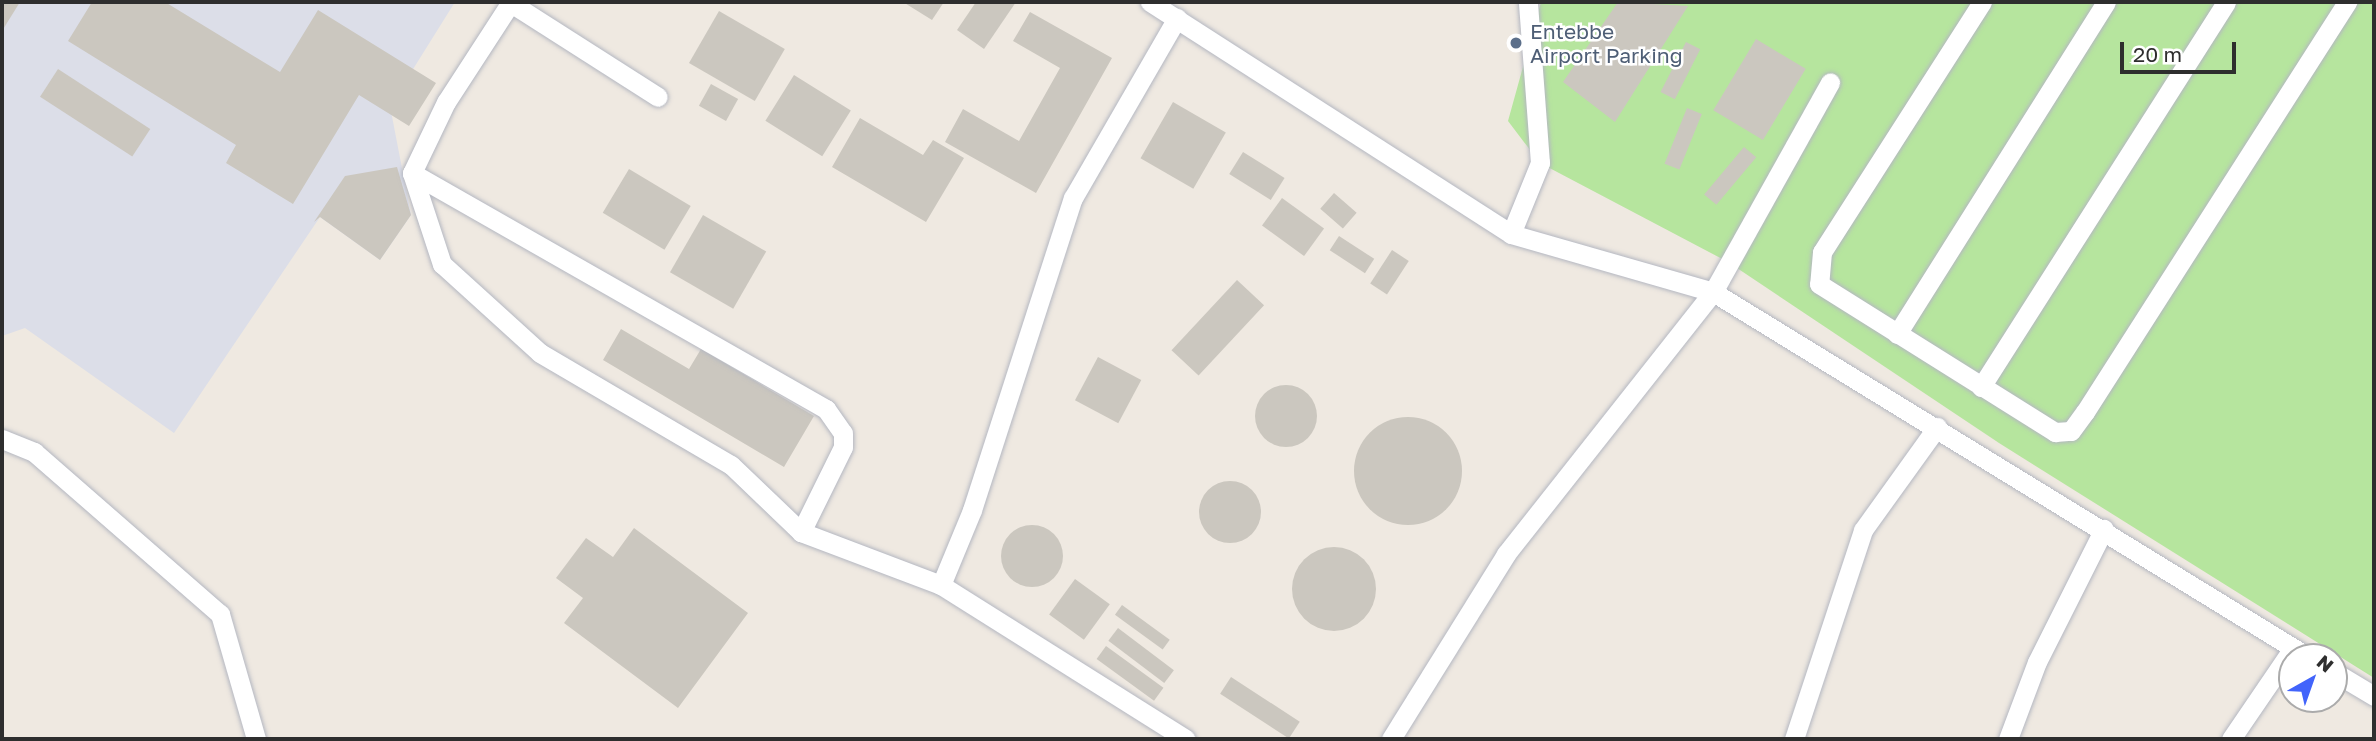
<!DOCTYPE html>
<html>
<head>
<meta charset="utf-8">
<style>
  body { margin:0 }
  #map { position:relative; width:2376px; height:741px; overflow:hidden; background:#efe9e1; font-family:"Golos Text",sans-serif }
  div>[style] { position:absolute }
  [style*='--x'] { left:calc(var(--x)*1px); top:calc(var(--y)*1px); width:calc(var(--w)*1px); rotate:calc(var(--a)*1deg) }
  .airport>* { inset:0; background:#dcdee8 }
  .green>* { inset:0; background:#b6e59e }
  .building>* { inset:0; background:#cbc7bf; transform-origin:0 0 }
  .round { border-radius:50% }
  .roads { filter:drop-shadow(0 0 2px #b4b7c1) drop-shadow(0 0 2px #b4b7c1) }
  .lane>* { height:19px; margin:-9.5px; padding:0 9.5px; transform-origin:9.5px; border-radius:9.5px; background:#fff }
  .dots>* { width:19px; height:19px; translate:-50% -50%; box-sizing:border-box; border:4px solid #fff; border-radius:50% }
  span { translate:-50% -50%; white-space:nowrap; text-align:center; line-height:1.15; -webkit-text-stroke:5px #fff; paint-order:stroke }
  .service-label { font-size:21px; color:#4e5e75 }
  .left { translate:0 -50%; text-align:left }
  .frame { position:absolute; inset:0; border:4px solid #2e2e2e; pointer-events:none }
  .north { position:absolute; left:2278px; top:643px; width:70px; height:70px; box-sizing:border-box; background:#fff; border:2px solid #ababab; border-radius:50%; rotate:40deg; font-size:19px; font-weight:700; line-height:28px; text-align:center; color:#2e2e2e }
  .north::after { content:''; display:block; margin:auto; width:24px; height:32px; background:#4264fb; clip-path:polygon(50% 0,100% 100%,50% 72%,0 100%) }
  .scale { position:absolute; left:2120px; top:42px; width:116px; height:32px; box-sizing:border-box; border:4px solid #2e2e2e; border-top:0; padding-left:9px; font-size:21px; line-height:24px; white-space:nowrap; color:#2e2e2e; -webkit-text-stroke:5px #fff; paint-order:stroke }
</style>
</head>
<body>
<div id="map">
  <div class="airport">
    <i style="clip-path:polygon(2px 2px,455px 2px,390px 106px,411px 215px,380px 260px,320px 217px,174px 433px,25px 328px,2px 336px)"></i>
  </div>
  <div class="green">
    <i style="clip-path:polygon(1541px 2px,2374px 2px,2374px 678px,1999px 443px,1728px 262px,1540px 163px,1508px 121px)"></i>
  </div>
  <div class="building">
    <i style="clip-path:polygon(2px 2px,20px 2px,2px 31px)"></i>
    <i style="clip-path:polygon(92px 2px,165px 2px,280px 72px,318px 10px,436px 83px,409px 126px,359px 95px,293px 204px,226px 163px,236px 145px,68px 41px)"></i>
    <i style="clip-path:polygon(903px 2px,944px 2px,932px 20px)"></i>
    <i style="clip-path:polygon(976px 2px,1016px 2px,984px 49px,957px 30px)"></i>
    <i style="clip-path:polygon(1618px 2px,1688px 6px,1615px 122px,1563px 82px)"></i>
    <i style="left:719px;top:11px;width:76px;height:60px;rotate:30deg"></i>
    <i style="clip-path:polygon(1030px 12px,1112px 58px,1036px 193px,945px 142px,963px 109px,1019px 141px,1060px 68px,1013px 41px)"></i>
    <i style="left:1756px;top:39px;width:58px;height:83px;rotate:31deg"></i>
    <i style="left:1686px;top:42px;width:16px;height:56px;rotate:27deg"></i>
    <i style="left:58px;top:69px;width:110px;height:33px;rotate:33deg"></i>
    <i style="left:794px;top:75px;width:67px;height:54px;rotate:32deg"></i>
    <i style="left:711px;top:84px;width:31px;height:25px;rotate:29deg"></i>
    <i style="left:1173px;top:102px;width:61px;height:65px;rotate:30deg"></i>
    <i style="left:1687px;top:108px;width:16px;height:60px;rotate:22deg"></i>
    <i style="clip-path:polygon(860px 118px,923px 155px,933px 140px,964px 158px,926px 222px,832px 167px)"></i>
    <i style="left:1744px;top:147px;width:16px;height:62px;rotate:40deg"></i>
    <i style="left:1243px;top:152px;width:49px;height:26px;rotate:32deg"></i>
    <i style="clip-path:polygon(397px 167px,411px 215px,380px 260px,320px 217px,314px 222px,345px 176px)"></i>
    <i style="left:629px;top:169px;width:72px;height:51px;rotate:31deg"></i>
    <i style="left:1334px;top:193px;width:30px;height:21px;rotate:41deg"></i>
    <i style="left:1282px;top:198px;width:52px;height:34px;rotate:36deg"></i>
    <i style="left:703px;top:215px;width:73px;height:66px;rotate:30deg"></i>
    <i style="left:1339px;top:236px;width:42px;height:17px;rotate:33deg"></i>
    <i style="left:1392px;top:250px;width:20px;height:40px;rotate:33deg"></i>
    <i style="left:1237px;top:280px;width:37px;height:96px;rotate:43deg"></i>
    <i style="clip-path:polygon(621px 329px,689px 369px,701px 349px,814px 416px,784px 467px,603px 360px)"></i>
    <i style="left:1098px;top:357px;width:49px;height:49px;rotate:28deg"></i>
    <i class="round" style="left:1255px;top:385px;width:62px;height:62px"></i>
    <i class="round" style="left:1354px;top:417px;width:108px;height:108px"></i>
    <i class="round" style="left:1199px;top:481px;width:62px;height:62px"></i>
    <i class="round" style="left:1001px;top:525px;width:62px;height:62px"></i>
    <i style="clip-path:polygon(634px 528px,748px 613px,678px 708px,564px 623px,583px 598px,556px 578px,586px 538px,613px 557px)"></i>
    <i class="round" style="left:1292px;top:547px;width:84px;height:84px"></i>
    <i style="left:1075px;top:579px;width:43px;height:44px;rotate:36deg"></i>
    <i style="left:1122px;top:605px;width:59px;height:12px;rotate:36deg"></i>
    <i style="left:1118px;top:628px;width:70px;height:16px;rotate:37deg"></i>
    <i style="left:1106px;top:646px;width:71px;height:16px;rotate:36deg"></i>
    <i style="left:1231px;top:677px;width:82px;height:20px;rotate:33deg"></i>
  </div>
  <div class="roads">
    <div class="lane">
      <i style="--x:511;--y:2;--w:119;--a:123"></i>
      <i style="--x:446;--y:102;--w:79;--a:115.6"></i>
      <i style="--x:412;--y:173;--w:96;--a:71.8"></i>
      <i style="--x:442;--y:264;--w:132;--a:42.2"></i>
      <i style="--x:540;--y:353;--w:221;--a:30.4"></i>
      <i style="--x:731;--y:465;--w:97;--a:43.7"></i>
      <i style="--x:801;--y:532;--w:150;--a:20.7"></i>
      <i style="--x:941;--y:585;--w:289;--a:32.2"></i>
      <i style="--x:1150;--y:2;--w:429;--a:32.7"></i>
      <i style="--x:1511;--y:234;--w:210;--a:16"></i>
      <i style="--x:1713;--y:292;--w:698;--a:31.53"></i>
      <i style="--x:1982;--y:2;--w:297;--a:122.6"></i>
      <i style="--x:1822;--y:252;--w:32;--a:95"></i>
      <i style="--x:1819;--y:284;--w:279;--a:32.1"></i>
      <i style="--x:2055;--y:432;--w:16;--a:-4"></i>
      <i style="--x:2071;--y:431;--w:24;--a:-54"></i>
      <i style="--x:2085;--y:412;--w:487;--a:-57.4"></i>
      <i style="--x:511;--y:3;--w:174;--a:32.6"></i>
      <i style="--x:412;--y:173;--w:477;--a:29.7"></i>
      <i style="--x:826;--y:409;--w:29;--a:55"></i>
      <i style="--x:843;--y:433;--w:14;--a:90"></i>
      <i style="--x:843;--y:447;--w:95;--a:116.3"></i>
      <i style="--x:1511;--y:234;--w:77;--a:-67.8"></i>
      <i style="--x:1540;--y:163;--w:161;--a:-94.3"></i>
      <i style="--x:1897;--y:334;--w:392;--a:-57.8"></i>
      <i style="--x:1981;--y:387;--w:456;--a:-57.5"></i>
      <i style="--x:2;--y:439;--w:35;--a:22"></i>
      <i style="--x:34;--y:452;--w:247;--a:41.1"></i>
      <i style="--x:220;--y:614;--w:130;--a:73.9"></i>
      <i style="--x:941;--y:585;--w:81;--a:-67.5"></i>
      <i style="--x:972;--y:510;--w:328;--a:-72.1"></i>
      <i style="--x:1073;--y:198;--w:208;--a:-60"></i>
      <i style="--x:2334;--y:672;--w:47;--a:31"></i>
      <i style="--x:1391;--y:739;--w:218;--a:-58.1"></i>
      <i style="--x:1506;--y:554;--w:334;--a:-51.7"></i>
      <i style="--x:1713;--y:292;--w:240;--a:-60.8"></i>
      <i style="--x:1794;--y:739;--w:220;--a:-71.7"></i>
      <i style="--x:1863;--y:530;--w:127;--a:-54.3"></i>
      <i style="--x:2008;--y:739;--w:82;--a:-69.4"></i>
      <i style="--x:2037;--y:662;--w:149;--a:-63.3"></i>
      <i style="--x:2231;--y:739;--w:110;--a:-55.7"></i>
    </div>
  </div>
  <div class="dots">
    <i style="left:1516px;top:43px;background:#5c6f8a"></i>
  </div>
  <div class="service-label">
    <span class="left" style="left:1530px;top:43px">Entebbe<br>Airport Parking</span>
  </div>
  <div class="frame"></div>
  <div class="north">N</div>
  <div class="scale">20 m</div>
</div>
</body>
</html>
